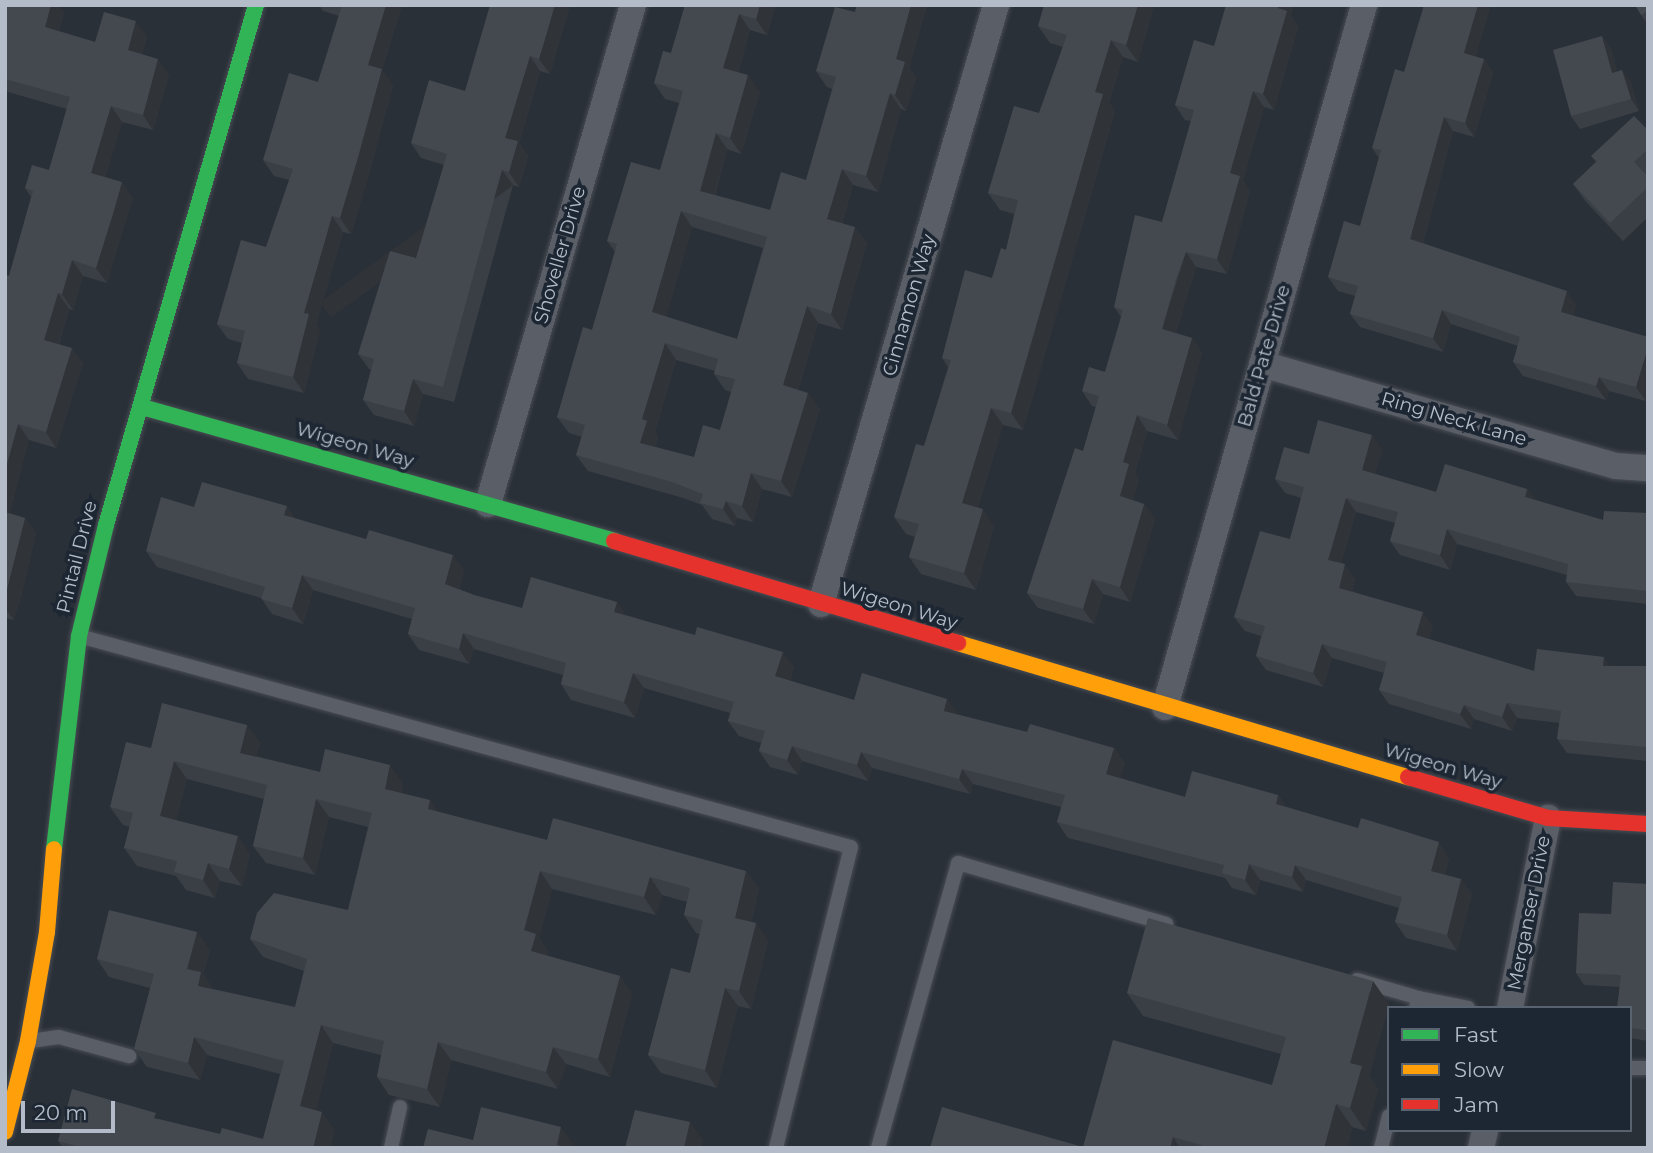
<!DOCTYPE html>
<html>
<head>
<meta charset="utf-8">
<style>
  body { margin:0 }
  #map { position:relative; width:1653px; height:1153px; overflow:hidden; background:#2a3038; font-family:Montserrat,sans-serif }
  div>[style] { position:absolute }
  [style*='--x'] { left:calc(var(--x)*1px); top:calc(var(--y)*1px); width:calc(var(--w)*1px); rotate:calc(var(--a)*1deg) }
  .roads { filter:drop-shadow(0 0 2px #484c53) drop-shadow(0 0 2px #484c53) }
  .lane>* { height:14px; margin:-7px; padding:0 7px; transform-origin:7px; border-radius:7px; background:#5a5e66 }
  .street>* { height:26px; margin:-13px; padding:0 13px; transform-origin:13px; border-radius:13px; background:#5a5e66 }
  .fast>* { height:16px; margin:-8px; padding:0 8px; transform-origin:8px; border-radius:8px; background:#30b455 }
  .slow>* { height:16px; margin:-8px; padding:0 8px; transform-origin:8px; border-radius:8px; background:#ff9f0a }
  .jam>* { height:16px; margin:-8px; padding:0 8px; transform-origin:8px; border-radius:8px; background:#e5322d }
  .wall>* { inset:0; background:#3a3f45 }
  .shaded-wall>* { inset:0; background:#303338; transform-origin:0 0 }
  .building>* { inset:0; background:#444950 }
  span { translate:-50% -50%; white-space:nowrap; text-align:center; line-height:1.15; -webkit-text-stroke:7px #1d2633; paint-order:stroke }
  .street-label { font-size:19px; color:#b4bcc9 }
  .frame { position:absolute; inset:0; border:7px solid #b4bcc9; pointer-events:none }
  .legend { position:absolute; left:1387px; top:1006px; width:245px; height:126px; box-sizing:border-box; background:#1d2633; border:2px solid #59626f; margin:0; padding:9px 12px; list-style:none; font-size:21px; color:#b4bcc9 }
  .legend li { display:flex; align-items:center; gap:14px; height:35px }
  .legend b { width:35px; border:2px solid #59626f }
  .scale { position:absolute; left:21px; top:1101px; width:94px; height:32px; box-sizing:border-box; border:4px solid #b4bcc9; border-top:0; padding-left:9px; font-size:21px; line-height:24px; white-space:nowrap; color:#b4bcc9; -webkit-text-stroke:5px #1d2633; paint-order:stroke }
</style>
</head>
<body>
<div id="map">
  <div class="roads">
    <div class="lane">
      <i style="--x:79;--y:636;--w:800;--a:15.29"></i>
      <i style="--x:851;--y:847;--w:310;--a:104"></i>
      <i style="--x:1357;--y:980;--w:65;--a:16.2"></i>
      <i style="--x:1419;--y:998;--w:10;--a:107"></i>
      <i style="--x:1419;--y:998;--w:50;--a:11.5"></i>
      <i style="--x:30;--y:1041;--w:29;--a:-8"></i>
      <i style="--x:59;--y:1037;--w:73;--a:15.2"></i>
      <i style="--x:1630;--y:1068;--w:18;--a:0"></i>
      <i style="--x:391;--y:1148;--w:42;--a:-77.6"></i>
      <i style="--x:878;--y:1148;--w:296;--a:-74.3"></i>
      <i style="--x:958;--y:863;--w:217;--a:16.3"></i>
      <i style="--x:1381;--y:1148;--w:33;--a:-76"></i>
    </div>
    <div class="street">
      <i style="--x:1262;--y:364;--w:368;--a:16.1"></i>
      <i style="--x:1616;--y:466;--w:32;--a:4"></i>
      <i style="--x:488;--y:504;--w:520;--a:-73.8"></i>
      <i style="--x:821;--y:604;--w:624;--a:-73.71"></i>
      <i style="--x:1165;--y:707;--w:730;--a:-74.17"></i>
      <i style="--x:1510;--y:1008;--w:194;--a:-78.7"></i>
      <i style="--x:1481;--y:1148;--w:18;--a:-77"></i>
    </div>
    <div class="fast">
      <i style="--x:142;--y:407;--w:491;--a:15.8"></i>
      <i style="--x:54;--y:849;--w:214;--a:-83.3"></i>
      <i style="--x:79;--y:636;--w:114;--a:-76.3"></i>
      <i style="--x:106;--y:525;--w:541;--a:-73.91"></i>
    </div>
    <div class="slow">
      <i style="--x:958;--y:643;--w:470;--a:16.6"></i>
      <i style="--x:5;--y:1132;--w:94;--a:-75.8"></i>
      <i style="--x:28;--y:1041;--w:111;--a:-80.1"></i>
      <i style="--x:47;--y:932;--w:83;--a:-85.2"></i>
    </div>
    <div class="jam">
      <i style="--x:614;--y:541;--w:359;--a:16.5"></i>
      <i style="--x:1408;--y:777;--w:146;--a:16.3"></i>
      <i style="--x:1548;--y:818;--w:100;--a:3.4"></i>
    </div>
  </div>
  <div class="wall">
    <i style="clip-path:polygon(5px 5px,64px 12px,59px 31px,95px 42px,147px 37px,142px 54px,169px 75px,153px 130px,122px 122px,105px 178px,133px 198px,123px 230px,107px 283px,83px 276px,73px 310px,69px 309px,59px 344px,83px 363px,56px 448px,29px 440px,14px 493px,9px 513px,25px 518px,36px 533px,23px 589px,14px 620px,5px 618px,5px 275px,9px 276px,31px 197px,25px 188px,49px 170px,67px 109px,8px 92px,5px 88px)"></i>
    <i style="clip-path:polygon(319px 5px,402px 5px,382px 70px,393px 85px,370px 170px,351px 234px,343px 232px,316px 324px,320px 330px,304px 393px,248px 379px,237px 363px,242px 343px,228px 339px,217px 324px,266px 247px,289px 180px,274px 176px,263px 160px,318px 82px,339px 16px,323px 11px)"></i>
    <i style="clip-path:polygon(570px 5px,550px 74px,540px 71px,519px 143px,528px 156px,519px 187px,513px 185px,454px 402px,423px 394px,414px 426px,374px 415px,363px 400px,371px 370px,369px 369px,358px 354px,416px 258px,444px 165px,421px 158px,411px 143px,465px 91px)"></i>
    <i style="clip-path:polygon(evenodd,685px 5px,774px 5px,775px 7px,767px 35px,750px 30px,738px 72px,760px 92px,741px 154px,727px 149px,715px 195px,770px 210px,806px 180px,832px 89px,827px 87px,816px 71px,855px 12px,857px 5px,927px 5px,909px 68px,916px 78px,906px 111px,901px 109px,878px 192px,853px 185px,842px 223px,867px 243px,842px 330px,818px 323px,798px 390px,820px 409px,792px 497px,762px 489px,753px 522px,737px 518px,735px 526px,712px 519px,702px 505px,683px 498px,588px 471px,576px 455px,582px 437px,569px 433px,557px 417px,592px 330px,615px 252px,607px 241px,660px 170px,679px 103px,665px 99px,654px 83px,671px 53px,685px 5px,692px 227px,763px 248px,737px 339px,666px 317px,692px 227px,685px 5px,676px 360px,715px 371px,714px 374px,725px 390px,731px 392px,720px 430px,694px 457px,655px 447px,658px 437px,655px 432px,676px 360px)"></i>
    <i style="clip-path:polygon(1154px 5px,1138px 62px,1123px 57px,1109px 102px,1115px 111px,1023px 430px,1003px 425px,978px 507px,994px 526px,976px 590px,921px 574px,909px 557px,915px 537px,906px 534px,894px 517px,924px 446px,948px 367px,942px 358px,992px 278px,1006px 250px,1014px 214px,1000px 210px,988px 193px,1039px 113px,1063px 47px,1050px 43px,1038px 26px)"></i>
    <i style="clip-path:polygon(1648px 5px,1648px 25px,1641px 15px)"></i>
    <i style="clip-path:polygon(1291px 16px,1298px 27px,1274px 110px,1264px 107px,1243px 180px,1250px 191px,1227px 274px,1196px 267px,1176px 333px,1192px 338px,1202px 353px,1178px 440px,1147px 431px,1135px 473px,1139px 479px,1133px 500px,1144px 504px,1155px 519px,1130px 602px,1103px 594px,1094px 624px,1038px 608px,1027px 593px,1083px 451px,1096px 407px,1092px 406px,1082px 391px,1105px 372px,1121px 317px,1114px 307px,1162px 222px,1191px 121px,1185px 120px,1175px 105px)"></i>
    <i style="clip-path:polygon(1611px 48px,1617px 71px,1631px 82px,1639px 111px,1580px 129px,1571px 116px)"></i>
    <i style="clip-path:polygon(1476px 57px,1484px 59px,1493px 73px,1474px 137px,1453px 131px,1423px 243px,1576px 305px,1573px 316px,1648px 337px,1646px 401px,1609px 391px,1606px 400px,1523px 376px,1513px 362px,1518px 346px,1451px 324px,1443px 352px,1360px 327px,1350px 314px,1355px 296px,1338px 291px,1328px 277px,1360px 226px,1379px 158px,1372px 148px,1404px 72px)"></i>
    <i style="clip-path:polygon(1648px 130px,1648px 217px,1623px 241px,1586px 202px,1573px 184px,1596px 162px,1591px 156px)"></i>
    <i style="clip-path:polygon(1382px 450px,1375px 474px,1436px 492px,1527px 489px,1535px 500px,1603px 520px,1648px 513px,1648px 604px,1576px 596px,1566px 582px,1567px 575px,1457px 544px,1450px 570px,1400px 555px,1390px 541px,1395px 523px,1356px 512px,1341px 563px,1355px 579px,1352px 591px,1433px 626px,1429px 639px,1534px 671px,1610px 666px,1648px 666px,1648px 761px,1567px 753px,1557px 739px,1559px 723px,1517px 718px,1512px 731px,1474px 719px,1471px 729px,1389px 704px,1379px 690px,1384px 673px,1332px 658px,1323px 687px,1266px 670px,1256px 656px,1261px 636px,1245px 631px,1234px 617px,1290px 539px,1301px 498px,1285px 493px,1275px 479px,1309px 454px)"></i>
    <i style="clip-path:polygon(194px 507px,295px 519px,464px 570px,459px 589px,474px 595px,522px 608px,617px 602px,626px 615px,794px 667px,790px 681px,854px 700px,958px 715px,1027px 732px,1114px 748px,1125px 763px,1120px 778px,1185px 797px,1278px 795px,1287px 807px,1449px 858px,1445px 875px,1461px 879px,1472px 894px,1457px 951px,1406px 938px,1395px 922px,1399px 908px,1306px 880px,1303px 892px,1260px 880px,1256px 895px,1232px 888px,1225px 878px,1068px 838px,1057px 822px,1061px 807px,973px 784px,970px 794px,872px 768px,868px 781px,802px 761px,798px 775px,770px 767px,759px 751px,761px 743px,739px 736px,728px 721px,730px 713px,644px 688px,635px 718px,571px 700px,561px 684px,563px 675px,474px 649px,469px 664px,419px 650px,408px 634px,412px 619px,313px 590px,303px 624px,272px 614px,261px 598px,157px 567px,146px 551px)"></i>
    <i style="clip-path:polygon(247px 725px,260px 743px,256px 756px,320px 772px,403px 783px,401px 793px,438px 812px,547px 840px,746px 871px,759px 889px,751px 922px,756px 923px,768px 941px,751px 1009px,738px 1006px,717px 1088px,661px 1073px,648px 1055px,690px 973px,700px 934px,696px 933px,684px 915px,687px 902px,662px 895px,656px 915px,552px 889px,539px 938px,548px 952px,547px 956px,620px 976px,632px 994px,610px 1077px,566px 1064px,558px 1089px,451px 1060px,440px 1107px,389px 1095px,377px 1077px,381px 1055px,333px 1043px,316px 1110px,334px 1130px,330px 1148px,63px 1148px,58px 1141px,159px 1119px,220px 1134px,263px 1139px,280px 1074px,207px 1055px,200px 1080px,147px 1067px,134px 1049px,150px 988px,109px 977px,97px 959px,197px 932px,210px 950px,203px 974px,213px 989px,295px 1007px,304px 971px,263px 957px,250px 939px,348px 910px,368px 827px,329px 817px,315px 875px,266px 863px,253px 846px,264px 799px,187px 779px,176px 820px,250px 854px,242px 886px,220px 881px,215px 898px,186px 890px,176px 876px,137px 866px,124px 848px,130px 827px,123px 825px,110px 807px,151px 748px)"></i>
    <i style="clip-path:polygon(1648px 884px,1648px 1041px,1630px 1038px,1630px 1008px,1620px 987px,1584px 985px,1576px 973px,1611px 914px)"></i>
    <i style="clip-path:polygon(1127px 993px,1389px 1004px,1369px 1076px,1378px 1089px,1366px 1131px,1352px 1127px,1347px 1148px,930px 1148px,1083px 1147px,1272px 1085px,1281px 1054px,1143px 1016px)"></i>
  </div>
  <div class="shaded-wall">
    <i style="clip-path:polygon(51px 5px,59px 5px,64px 12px,56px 43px,45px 27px)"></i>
    <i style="clip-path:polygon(386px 5px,402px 5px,382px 70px,393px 85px,370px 170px,351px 234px,340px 218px,368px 65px)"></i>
    <i style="clip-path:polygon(555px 5px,570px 5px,550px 74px,539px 59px)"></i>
    <i style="clip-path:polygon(760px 5px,774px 5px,775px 7px,767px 35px,756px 19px)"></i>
    <i style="clip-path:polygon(911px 5px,927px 5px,909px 68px,916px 78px,906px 111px,895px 95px,896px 59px)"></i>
    <i style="clip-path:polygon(1138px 5px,1154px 5px,1138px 62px,1126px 45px)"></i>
    <i style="clip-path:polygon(1279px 5px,1294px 5px,1291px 16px,1298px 27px,1274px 110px,1263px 94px)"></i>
    <i style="clip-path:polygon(1478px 5px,1491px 5px,1473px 67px,1464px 53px)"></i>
    <i style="clip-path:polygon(739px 14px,750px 30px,734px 84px,723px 68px)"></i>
    <i style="clip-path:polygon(136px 21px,147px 37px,139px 66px,128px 50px)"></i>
    <i style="clip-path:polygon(1602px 36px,1611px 48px,1621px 85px,1612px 73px)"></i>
    <i style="clip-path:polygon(1111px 40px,1123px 57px,1109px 102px,1115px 111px,1023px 430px,1011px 413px,1095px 92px)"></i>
    <i style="clip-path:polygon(530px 56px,540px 71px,519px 143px,528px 156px,519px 187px,509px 172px,505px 138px)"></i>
    <i style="clip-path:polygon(158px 59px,169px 75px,153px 130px,143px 115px)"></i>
    <i style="clip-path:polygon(1484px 59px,1493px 73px,1474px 137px,1465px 123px)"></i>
    <i style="clip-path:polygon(1622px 70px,1631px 82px,1639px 111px,1631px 99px)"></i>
    <i style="clip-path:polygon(748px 75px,760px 92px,741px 154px,730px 138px)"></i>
    <i style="clip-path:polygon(1253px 91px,1264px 107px,1243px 180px,1250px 191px,1227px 274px,1217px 259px,1230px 173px)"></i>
    <i style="clip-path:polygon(890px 93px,901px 109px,878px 192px,866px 176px)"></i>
    <i style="clip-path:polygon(111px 106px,122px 122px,102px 189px,91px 173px)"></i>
    <i style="clip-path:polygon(1444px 117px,1453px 131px,1420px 253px,1410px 239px)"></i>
    <i style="clip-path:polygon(716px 133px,727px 149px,711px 207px,700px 191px)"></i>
    <i style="clip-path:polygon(842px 169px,853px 185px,838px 235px,827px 219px)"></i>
    <i style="left:502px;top:170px;width:19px;height:225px;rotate:54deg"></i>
    <i style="clip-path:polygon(122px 182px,133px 198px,107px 283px,96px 268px)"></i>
    <i style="clip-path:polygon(681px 211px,692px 227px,663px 328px,652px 312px)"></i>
    <i style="clip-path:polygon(332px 216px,343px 232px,316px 324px,320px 330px,304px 393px,293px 377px,304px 313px)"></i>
    <i style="clip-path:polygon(855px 227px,867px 243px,842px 330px,831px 314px)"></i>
    <i style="clip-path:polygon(1186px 252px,1196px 267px,1173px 344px,1162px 329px)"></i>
    <i style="clip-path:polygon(72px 260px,83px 276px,73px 310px,62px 294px)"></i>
    <i style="clip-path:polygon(1567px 291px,1576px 305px,1570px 326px,1561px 312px)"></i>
    <i style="clip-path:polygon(58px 293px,69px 309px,55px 355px,44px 340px)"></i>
    <i style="clip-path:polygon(807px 306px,818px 323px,794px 402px,783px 385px)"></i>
    <i style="clip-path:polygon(1442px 310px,1451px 324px,1443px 352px,1433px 338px)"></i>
    <i style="clip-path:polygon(1192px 338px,1202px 353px,1178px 440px,1167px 425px)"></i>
    <i style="clip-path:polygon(665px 343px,676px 360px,655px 432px,658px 437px,652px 459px,640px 443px,642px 419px)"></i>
    <i style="clip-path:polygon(1648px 347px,1648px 395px,1646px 401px,1636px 387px)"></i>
    <i style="clip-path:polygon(72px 348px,83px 363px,56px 448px,46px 432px)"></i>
    <i style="clip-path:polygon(1599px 377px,1609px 391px,1606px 400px,1596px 386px)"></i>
    <i style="clip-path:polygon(413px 379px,423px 394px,414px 426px,404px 411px)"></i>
    <i style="clip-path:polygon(808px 393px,820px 409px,792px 497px,781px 481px)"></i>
    <i style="clip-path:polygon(991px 408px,1003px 425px,974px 520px,962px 503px)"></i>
    <i style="clip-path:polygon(1137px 415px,1147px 431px,1135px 473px,1139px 479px,1130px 511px,1120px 496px,1123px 462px)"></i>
    <i style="clip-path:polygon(18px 424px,29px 440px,7px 525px,5px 523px,5px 471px)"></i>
    <i style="clip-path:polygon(1372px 435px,1382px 450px,1372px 485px,1362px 470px)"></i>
    <i style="clip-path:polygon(751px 473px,762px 489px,753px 522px,742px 506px)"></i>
    <i style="clip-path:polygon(1527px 489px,1537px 503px,1525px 497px)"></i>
    <i style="clip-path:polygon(1346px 498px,1356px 512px,1338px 574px,1328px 560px)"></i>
    <i style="clip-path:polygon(726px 501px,737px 518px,735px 526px,723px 509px)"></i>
    <i style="clip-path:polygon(1144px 504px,1155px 519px,1130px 602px,1120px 587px)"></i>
    <i style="clip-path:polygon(287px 506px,298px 522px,284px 515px)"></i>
    <i style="clip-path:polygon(983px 509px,994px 526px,976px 590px,964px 573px)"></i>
    <i style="clip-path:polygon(25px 518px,36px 533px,23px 589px,14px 620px,5px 608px,5px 597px)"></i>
    <i style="clip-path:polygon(1447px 529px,1457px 544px,1450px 570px,1440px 555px)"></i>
    <i style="clip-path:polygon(453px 555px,464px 570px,456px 599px,445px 584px)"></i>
    <i style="clip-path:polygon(1345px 564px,1355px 579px,1349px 602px,1339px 588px)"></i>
    <i style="clip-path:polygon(302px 575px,313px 590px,303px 624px,292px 608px)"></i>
    <i style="clip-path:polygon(1092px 579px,1103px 594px,1094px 624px,1083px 609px)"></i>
    <i style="clip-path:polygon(617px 602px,628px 618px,614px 612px)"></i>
    <i style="clip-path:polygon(1423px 612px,1433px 626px,1426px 649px,1416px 635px)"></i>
    <i style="clip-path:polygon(463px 633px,474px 649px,469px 664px,459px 649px)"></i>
    <i style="clip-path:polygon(1322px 644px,1332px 658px,1323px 687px,1313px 673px)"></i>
    <i style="clip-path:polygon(783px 652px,794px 667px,786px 692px,775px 676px)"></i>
    <i style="clip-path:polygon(1604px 657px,1614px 672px,1603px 666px)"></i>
    <i style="clip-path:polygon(633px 673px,644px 688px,635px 718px,624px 702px)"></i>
    <i style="clip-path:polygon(947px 699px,958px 714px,944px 711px)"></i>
    <i style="clip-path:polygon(1507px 703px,1517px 718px,1512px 731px,1502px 717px)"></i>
    <i style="clip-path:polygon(1464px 705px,1474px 719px,1471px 729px,1460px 714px)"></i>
    <i style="clip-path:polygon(247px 725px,260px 743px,253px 770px,240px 753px)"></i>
    <i style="clip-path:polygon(792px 746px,802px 761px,798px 775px,787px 760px)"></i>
    <i style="clip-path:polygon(1114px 748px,1125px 763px,1117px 790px,1106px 774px)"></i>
    <i style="clip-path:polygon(861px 752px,872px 768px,868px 781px,857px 765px)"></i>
    <i style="clip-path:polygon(174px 761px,187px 779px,172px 834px,160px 816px)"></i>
    <i style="clip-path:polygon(390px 765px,403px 783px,397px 807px,385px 789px)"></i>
    <i style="clip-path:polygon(962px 769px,973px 784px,970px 794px,959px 779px)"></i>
    <i style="clip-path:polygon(1278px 795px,1289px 810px,1276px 804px)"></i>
    <i style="clip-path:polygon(316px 799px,329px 817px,315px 875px,303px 858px)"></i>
    <i style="clip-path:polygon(430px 800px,443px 818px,428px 809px)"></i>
    <i style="clip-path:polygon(238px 836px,250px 854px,242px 886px,229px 869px)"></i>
    <i style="clip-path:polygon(1439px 842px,1449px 858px,1442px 887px,1431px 871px)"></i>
    <i style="clip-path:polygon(208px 863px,220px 881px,215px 898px,203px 880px)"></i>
    <i style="clip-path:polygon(1249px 864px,1260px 880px,1256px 895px,1245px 880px)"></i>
    <i style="clip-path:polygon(1295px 865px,1306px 880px,1303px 892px,1292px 877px)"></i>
    <i style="clip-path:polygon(540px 871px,552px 889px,539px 938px,548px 952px,543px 969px,531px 951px,524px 930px)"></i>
    <i style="clip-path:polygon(746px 871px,759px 889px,747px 936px,735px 918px)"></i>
    <i style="clip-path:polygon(650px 877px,662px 895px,656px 915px,644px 897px)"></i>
    <i style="clip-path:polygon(1461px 879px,1472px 894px,1457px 951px,1447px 935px)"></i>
    <i style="clip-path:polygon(756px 923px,768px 941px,751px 1009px,739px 991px)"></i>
    <i style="clip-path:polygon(197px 932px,210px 950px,203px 974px,214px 990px,210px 1004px,187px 969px)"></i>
    <i style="clip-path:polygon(620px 976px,632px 994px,610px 1077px,598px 1059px)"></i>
    <i style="clip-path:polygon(1373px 981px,1389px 1004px,1369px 1076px,1378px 1089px,1366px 1131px,1350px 1108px,1350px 1063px)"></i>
    <i style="clip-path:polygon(725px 988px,738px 1006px,717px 1088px,705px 1070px)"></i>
    <i style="clip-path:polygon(321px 1025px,333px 1043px,313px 1124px,300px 1106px)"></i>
    <i style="clip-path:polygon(194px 1037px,207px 1055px,200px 1080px,188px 1063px)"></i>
    <i style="clip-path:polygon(438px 1042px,451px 1060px,440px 1107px,427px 1089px)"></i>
    <i style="clip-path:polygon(553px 1047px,566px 1064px,558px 1089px,546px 1072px)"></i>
    <i style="clip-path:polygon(1336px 1104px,1352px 1127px,1347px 1148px,1324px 1148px)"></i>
    <i style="clip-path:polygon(322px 1112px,334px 1130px,330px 1148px,313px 1148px)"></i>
    <i style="clip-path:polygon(690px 1122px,703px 1140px,701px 1148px,684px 1148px)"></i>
    <i style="clip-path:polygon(561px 1127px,574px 1146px,573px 1148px,559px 1148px,557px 1145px)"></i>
    <i style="clip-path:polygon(1173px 1137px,1180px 1148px,1170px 1148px)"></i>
  </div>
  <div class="building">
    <i style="clip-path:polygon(5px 5px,51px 5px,45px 27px,95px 42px,104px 12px,136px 21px,128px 50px,158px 59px,143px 115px,111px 106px,91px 173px,122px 182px,113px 214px,96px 268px,72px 260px,62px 294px,58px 293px,44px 340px,72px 348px,46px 432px,18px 424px,5px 471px,5px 275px,9px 276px,33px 191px,25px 188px,32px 165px,49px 170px,70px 97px,5px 79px)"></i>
    <i style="clip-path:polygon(342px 5px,386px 5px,368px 65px,382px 69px,359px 154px,340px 218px,332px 216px,304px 313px,309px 314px,293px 377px,237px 363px,245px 331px,217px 324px,241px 240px,266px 247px,293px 169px,263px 160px,289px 73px,318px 82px)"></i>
    <i style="clip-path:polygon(490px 5px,555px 5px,539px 59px,530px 56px,505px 138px,518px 141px,509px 172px,502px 170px,443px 387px,413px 379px,404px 411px,363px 400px,374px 359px,358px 354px,390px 251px,416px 258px,447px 154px,411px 143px,429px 80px,465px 91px)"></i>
    <i style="clip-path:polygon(evenodd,685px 5px,760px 5px,756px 19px,739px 14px,723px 68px,748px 75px,730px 138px,716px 133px,700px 191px,770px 210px,781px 172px,806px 180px,836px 77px,816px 71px,835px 7px,855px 12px,857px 5px,911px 5px,896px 59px,905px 62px,895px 95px,890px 93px,866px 176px,842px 169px,827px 219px,855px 227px,831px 314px,807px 306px,783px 385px,808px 393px,781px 481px,751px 473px,742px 506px,726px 501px,723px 509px,700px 503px,703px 494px,672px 482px,576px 455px,585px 425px,557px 417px,583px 327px,592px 330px,617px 244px,607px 241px,631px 162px,660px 170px,683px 91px,654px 83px,663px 51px,671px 53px,685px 5px,681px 211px,767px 237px,737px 339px,652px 312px,681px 211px,685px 5px,665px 343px,718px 359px,714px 374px,735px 379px,720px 430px,703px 425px,694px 457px,640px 443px,647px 421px,642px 419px,665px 343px)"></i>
    <i style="clip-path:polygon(1044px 5px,1138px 5px,1126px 45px,1111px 40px,1095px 92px,1103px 94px,1011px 413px,991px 408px,962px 503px,983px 509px,964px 573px,909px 557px,919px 524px,894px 517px,916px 444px,924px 446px,951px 360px,942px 358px,965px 270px,992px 278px,1001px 248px,1006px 250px,1018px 200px,988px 193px,1014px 106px,1039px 113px,1067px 35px,1038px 26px)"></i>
    <i style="clip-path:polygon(1226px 5px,1279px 5px,1278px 8px,1287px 11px,1263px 94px,1253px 91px,1230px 173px,1240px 176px,1217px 259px,1186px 252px,1176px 279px,1162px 329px,1192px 338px,1167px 425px,1137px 415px,1123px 462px,1129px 464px,1120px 496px,1144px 504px,1120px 587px,1092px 579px,1083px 609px,1027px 593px,1075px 448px,1083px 451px,1099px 396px,1082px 391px,1089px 367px,1105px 372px,1123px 310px,1114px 307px,1135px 215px,1162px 222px,1194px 110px,1175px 105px,1194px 40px,1214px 46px)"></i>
    <i style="clip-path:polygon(1424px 5px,1478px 5px,1464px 53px,1484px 59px,1465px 123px,1444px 117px,1410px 239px,1567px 291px,1561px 312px,1648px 337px,1648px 347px,1636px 387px,1599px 377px,1596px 386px,1513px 362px,1520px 337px,1442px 310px,1433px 338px,1350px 314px,1358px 286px,1328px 277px,1344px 221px,1360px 226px,1381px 150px,1372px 148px,1395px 69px,1404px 72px)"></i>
    <i style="clip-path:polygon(1635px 5px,1648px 5px,1648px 11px,1641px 15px)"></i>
    <i style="clip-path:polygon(1602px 36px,1612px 73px,1622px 70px,1631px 99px,1571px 116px,1553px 50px)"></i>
    <i style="clip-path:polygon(1634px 116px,1648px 130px,1648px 149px,1634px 162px,1648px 177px,1648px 187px,1610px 223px,1573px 184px,1597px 161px,1591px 156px)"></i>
    <i style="clip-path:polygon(1318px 420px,1372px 435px,1362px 470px,1436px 492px,1445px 464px,1527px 489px,1525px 497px,1603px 520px,1604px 511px,1648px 513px,1648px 591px,1566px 582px,1568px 564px,1447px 529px,1440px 555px,1390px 541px,1398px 512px,1346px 498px,1328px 560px,1345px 564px,1339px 588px,1423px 612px,1416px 635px,1534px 671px,1537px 649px,1604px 657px,1603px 666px,1648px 666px,1648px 747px,1557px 739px,1561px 711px,1507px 703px,1502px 717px,1464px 705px,1460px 714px,1379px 690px,1387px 662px,1322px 644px,1313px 673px,1256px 656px,1265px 626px,1234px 617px,1260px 531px,1290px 539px,1304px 487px,1275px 479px,1284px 447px,1309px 454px)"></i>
    <i style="clip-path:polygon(202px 482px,287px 506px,284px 515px,366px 539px,369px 530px,453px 555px,445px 584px,474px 595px,522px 608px,531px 577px,617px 602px,614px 612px,695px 635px,697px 627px,783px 652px,775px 676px,854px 700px,862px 673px,947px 699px,944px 711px,1027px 732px,1030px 724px,1114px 748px,1106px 774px,1185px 797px,1192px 771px,1278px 795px,1276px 804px,1358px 828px,1361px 818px,1439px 842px,1431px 871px,1461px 879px,1447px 935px,1395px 922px,1402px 897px,1295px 865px,1292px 877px,1249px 864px,1245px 880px,1222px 873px,1224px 865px,1057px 822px,1065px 795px,962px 769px,959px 779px,861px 752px,857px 765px,792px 746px,787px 760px,759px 751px,765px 731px,728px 721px,734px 702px,633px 673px,624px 702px,561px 684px,566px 663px,463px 633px,459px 649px,408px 634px,415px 608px,302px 575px,292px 608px,261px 599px,265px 587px,146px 551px,161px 497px,194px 507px)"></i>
    <i style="clip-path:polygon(5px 512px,25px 518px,5px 597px)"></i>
    <i style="clip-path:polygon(162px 703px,247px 725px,240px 753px,320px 772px,325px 749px,390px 765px,385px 789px,430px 800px,428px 809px,547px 840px,553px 818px,746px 871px,735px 918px,756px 923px,739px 991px,725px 988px,705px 1070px,648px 1055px,671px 968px,690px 973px,703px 920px,684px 915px,690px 888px,650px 877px,644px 897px,540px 871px,524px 930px,536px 934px,531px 951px,620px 976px,598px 1059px,553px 1047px,546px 1072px,438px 1042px,427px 1089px,377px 1077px,384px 1041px,321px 1025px,300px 1106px,322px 1112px,313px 1148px,84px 1148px,58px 1141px,72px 1089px,156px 1113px,154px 1118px,220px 1134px,222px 1128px,263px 1139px,284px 1061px,194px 1037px,188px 1063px,134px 1049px,154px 974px,97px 959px,109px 910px,197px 932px,187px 969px,201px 972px,198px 986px,295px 1007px,307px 959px,250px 939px,257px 913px,274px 893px,348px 910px,372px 813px,316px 799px,303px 858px,253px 846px,267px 785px,174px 761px,160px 816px,238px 836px,229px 869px,208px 863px,203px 880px,174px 872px,177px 861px,124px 848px,133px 813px,110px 807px,126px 742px,151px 748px)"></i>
    <i style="clip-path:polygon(1613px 882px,1648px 884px,1648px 1021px,1646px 1030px,1630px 1028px,1630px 1008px,1617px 1008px,1621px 975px,1576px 973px,1579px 913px,1611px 914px)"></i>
    <i style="clip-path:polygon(1148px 918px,1373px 981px,1350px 1063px,1362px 1066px,1350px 1108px,1336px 1104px,1324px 1148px,1211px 1148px,1173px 1137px,1170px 1148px,930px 1148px,942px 1107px,1083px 1147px,1113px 1040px,1272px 1085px,1286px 1037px,1127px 993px)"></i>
    <i style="clip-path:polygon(481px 1107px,561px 1127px,557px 1145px,569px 1148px,423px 1148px,428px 1129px,473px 1140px)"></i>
    <i style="clip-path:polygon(635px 1110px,690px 1122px,684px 1148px,625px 1148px)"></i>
  </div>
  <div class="street-label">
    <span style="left:560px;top:255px;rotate:-74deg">Shoveller Drive</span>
    <span style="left:909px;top:305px;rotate:-74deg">Cinnamon Way</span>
    <span style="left:1264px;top:356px;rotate:-74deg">Bald Pate Drive</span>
    <span style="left:1454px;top:419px;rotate:16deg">Ring Neck Lane</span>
    <span style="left:355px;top:445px;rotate:16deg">Wigeon Way</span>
    <span style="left:77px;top:557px;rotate:-76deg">Pintail Drive</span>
    <span style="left:899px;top:606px;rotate:17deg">Wigeon Way</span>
    <span style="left:1443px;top:766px;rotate:16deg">Wigeon Way</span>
    <span style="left:1529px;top:913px;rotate:-79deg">Merganser Drive</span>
  </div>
  <div class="frame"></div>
  <ul class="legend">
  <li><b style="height:9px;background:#30b455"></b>Fast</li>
  <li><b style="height:9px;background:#ff9f0a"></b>Slow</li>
  <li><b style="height:9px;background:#e5322d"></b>Jam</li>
  </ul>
  <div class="scale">20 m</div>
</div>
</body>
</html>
